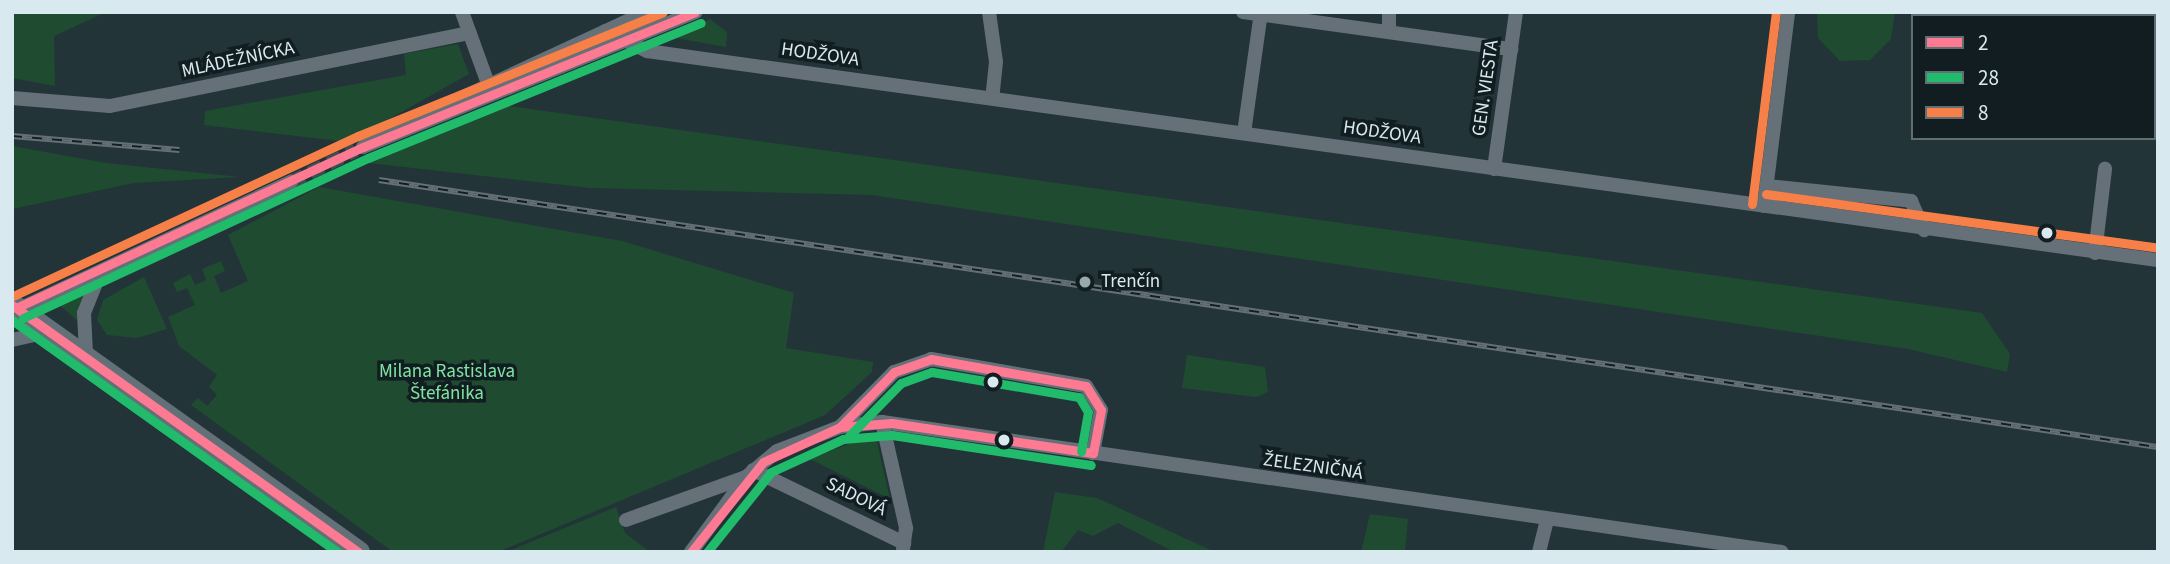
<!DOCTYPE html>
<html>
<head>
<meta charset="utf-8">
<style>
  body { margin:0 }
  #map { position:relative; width:2170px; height:564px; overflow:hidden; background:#233439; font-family:"Source Sans 3",sans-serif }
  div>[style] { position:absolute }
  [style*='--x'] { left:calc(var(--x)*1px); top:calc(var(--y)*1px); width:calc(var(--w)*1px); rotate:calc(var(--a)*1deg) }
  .green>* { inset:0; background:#1f4b31 }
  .street-tunnel>* { height:14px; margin-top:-7px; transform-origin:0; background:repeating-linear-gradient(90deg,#3e4f54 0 14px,transparent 0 21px) }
  .street>* { height:14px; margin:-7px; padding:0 7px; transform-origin:7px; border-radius:7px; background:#667078 }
  .primary>* { height:23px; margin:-11.5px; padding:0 11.5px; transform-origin:11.5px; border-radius:11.5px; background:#647078 }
  .rail>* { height:6px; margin-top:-3px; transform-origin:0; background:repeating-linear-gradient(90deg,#111d21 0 10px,#657076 0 20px); box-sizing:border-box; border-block:2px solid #657076 }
  .bus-1>* { height:9px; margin:-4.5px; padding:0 4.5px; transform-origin:4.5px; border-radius:4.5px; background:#fe7a93 }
  .bus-2>* { height:9px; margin:-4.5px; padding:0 4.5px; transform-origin:4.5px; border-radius:4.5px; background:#20bc6c }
  .bus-3>* { height:9px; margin:-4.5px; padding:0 4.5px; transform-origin:4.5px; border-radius:4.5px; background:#f78048 }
  .dots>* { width:19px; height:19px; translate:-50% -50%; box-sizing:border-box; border:4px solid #111d21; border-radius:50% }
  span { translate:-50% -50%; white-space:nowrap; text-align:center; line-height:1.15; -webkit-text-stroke:7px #111d21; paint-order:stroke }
  .street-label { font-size:19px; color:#d8e9ef }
  .poi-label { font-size:19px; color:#d8e9ef }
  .left { translate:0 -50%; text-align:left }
  .park-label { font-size:19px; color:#80e3a1 }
  .frame { position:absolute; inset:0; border:14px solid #d8e9ef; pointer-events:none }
  .legend { position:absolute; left:1911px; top:14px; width:245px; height:126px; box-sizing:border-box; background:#111d21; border:2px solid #616f73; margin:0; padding:9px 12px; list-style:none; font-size:21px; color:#d8e9ef }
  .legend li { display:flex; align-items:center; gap:14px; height:35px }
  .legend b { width:35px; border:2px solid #616f73 }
</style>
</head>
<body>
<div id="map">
  <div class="green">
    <i style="clip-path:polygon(12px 12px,106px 12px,54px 36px,55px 86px,12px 78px)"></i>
    <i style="clip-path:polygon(1817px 12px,1895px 12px,1891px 39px,1870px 60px,1840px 61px,1818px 38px)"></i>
    <i style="clip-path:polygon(710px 19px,727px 32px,726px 47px,676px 38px)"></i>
    <i style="clip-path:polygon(458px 44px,469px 74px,348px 142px,204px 125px,205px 111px,406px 75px,404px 54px)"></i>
    <i style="clip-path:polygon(509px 106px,1982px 313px,2010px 354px,2007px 372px,1908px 349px,872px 195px,590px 188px,369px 163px)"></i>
    <i style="clip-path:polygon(12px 146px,106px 163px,240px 177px,134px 183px,12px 209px)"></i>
    <i style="clip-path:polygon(319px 187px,622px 241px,794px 293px,786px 348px,873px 362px,872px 372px,825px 415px,498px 552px,393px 552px,191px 405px,198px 398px,207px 406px,217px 395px,209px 387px,217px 375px,179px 346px,168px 317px,195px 305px,187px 288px,177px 292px,173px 283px,190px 274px,195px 285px,206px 280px,202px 269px,221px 261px,225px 271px,214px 276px,221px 293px,248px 281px,228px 235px)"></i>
    <i style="clip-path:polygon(144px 277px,167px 329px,137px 338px,107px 335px,97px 320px,103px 300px)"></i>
    <i style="clip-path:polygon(86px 289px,79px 322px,56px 302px)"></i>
    <i style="clip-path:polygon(1187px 355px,1265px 367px,1268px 392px,1256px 397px,1182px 388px)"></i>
    <i style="clip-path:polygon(866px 437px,877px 442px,890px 499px,810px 459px)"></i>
    <i style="clip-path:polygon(1055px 492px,1097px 498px,1215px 552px,1174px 552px,1118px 523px,1093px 536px,1078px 530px,1061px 552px,1043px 552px)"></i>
    <i style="clip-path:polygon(616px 507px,625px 533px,650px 552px,506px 552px)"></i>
    <i style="clip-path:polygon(1370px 514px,1408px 519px,1405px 552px,1361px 552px)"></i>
  </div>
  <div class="street-tunnel">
    <i style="--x:291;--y:182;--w:72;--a:-26.2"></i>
  </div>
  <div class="street">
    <i style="--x:462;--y:12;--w:82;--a:70"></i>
    <i style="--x:989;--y:12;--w:50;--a:82"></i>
    <i style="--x:996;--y:62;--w:36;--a:96"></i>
    <i style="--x:1243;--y:12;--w:271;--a:7.9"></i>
    <i style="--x:2125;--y:16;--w:4;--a:-76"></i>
    <i style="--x:605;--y:31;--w:47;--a:25.5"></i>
    <i style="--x:647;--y:51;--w:1525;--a:7.88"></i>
    <i style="--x:1389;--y:31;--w:19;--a:-90"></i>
    <i style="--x:12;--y:98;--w:98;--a:4.7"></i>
    <i style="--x:110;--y:106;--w:367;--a:-11.5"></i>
    <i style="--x:422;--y:116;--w:248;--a:-24.8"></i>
    <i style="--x:1244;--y:133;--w:122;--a:-82"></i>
    <i style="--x:363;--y:147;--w:359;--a:-22.1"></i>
    <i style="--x:1494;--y:169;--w:159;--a:-82"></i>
    <i style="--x:1767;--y:186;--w:145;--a:5.9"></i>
    <i style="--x:1911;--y:201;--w:32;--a:66"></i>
    <i style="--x:1764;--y:206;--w:195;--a:-82.9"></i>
    <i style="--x:2095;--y:253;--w:85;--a:-83.2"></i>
    <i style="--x:15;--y:311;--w:305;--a:-25.1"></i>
    <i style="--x:12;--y:340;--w:41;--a:-12.7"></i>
    <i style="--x:86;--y:353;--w:40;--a:-92.9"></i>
    <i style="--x:84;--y:313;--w:43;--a:-68.2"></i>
    <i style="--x:882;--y:422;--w:109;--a:77.2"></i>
    <i style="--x:906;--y:528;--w:22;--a:98"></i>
    <i style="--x:840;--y:427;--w:77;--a:-45.5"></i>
    <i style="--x:894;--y:372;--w:39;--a:-19"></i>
    <i style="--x:931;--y:359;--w:157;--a:9.9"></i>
    <i style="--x:1086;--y:386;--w:28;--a:58"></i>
    <i style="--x:1101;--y:410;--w:44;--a:100.5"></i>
    <i style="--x:753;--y:470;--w:168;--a:25.8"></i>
    <i style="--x:626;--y:520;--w:127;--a:-19.7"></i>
    <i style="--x:691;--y:552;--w:93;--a:-53.7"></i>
    <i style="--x:746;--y:477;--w:40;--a:-40"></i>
    <i style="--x:777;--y:451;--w:67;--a:-20.9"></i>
    <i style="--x:840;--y:427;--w:42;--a:-6.8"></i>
    <i style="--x:882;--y:422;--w:909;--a:8.22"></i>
    <i style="--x:1539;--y:552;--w:33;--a:-76"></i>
  </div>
  <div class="primary">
    <i style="--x:12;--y:305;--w:425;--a:35.5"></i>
  </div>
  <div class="rail">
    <i style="--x:12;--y:136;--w:168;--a:4.8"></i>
    <i style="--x:379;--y:180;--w:1799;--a:8.54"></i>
  </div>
  <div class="bus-1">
    <i style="--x:12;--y:305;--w:425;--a:35.5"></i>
    <i style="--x:18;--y:307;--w:380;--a:-24.9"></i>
    <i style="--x:363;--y:147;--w:358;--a:-22.1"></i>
    <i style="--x:840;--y:427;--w:77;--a:-45.5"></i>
    <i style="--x:894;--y:372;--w:39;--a:-19"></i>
    <i style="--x:931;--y:359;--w:157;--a:9.9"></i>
    <i style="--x:1086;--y:386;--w:28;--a:58"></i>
    <i style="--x:1101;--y:410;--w:44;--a:100.5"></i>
    <i style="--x:691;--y:552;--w:115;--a:-51.3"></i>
    <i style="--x:763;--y:462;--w:85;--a:-24.4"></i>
    <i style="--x:840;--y:427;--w:52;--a:-4.4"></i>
    <i style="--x:892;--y:423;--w:203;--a:8.5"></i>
  </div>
  <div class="bus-2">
    <i style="--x:23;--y:318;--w:380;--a:-24.9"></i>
    <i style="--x:368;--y:158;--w:359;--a:-22.1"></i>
    <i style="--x:12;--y:320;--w:399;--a:35.5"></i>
    <i style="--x:849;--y:436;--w:74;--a:-45.5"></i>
    <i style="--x:901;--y:383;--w:33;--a:-20"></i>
    <i style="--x:932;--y:372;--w:149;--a:9.7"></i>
    <i style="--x:1079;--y:397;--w:17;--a:59"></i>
    <i style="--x:1088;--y:412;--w:40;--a:100"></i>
    <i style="--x:707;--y:552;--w:102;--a:-51.3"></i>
    <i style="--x:771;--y:472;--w:79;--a:-24.6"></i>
    <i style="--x:843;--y:439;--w:49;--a:-4.7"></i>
    <i style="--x:892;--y:435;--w:201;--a:8.6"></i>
  </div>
  <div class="bus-3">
    <i style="--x:1766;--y:194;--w:396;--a:7.8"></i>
    <i style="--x:1752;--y:204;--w:193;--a:-82.9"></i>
    <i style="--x:13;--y:296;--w:380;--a:-24.9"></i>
    <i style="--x:358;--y:136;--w:329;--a:-22.1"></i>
  </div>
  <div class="dots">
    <i style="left:2047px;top:233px;background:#d8e9ef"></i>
    <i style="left:1085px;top:282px;background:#99aaaf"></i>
    <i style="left:993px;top:382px;background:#d8e9ef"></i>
    <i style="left:1004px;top:440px;background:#d8e9ef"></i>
  </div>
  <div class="street-label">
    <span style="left:820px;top:55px;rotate:8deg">HODŽOVA</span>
    <span style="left:238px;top:60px;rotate:-12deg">MLÁDEŽNÍCKA</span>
    <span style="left:1486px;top:88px;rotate:-82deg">GEN. VIESTA</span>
    <span style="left:1382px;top:133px;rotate:8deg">HODŽOVA</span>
    <span style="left:1313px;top:467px;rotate:8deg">ŽELEZNIČNÁ</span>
    <span style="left:856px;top:497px;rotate:26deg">SADOVÁ</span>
  </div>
  <div class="poi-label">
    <span class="left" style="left:1101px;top:282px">Trenčín</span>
  </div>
  <div class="park-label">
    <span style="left:447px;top:383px">Milana Rastislava<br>Štefánika</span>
  </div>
  <div class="frame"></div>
  <ul class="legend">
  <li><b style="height:9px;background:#fe7a93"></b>2</li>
  <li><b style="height:9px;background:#20bc6c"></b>28</li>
  <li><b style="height:9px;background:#f78048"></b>8</li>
  </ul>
</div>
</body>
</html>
